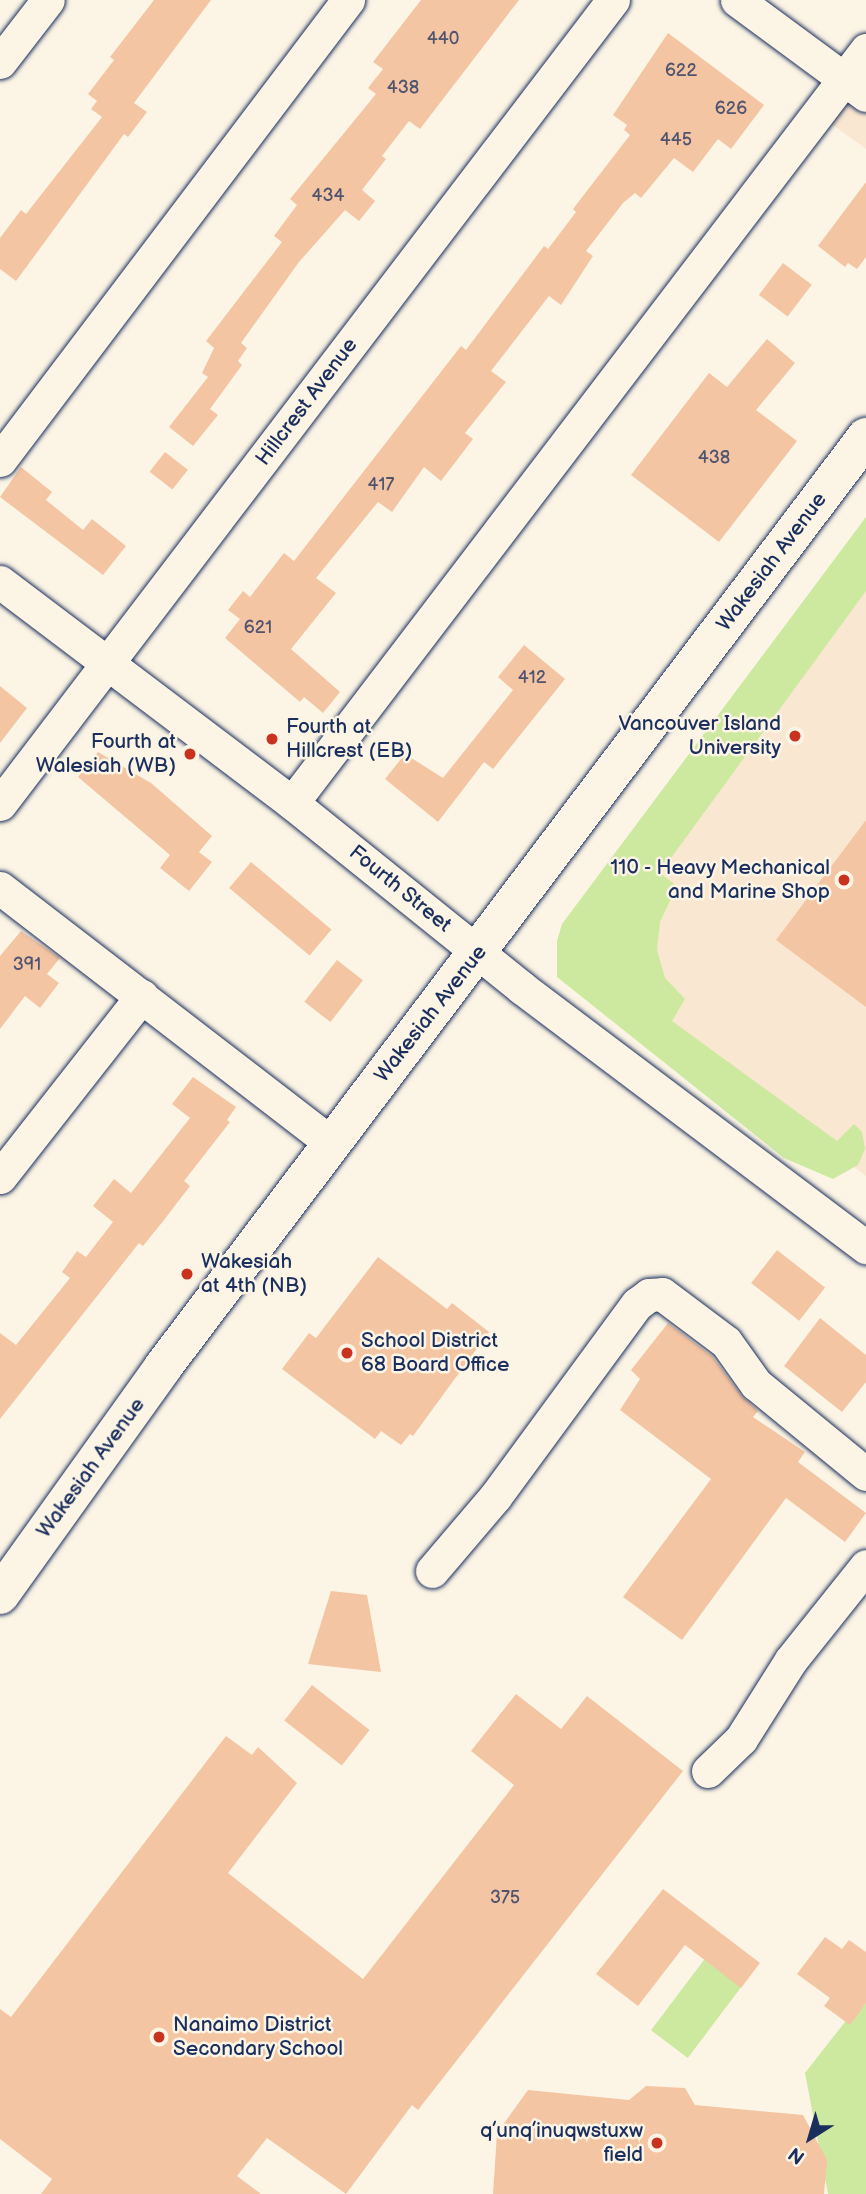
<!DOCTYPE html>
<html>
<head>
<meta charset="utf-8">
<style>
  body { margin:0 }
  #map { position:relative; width:866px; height:2194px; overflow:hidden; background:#fcf5e5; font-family:"Balsamiq Sans",sans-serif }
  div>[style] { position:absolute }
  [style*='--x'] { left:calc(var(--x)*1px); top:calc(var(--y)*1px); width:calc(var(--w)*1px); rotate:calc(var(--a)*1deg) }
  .built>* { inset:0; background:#fae7d1 }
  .green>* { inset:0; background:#cde89f; transform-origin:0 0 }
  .building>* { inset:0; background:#f4c5a3; transform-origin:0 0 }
  .roads { filter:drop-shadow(0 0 2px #1b2f5e) drop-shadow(0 0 2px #1b2f5e) }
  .minor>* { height:33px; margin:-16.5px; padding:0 16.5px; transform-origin:16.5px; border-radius:16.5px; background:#fcf5e5 }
  .major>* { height:38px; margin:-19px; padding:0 19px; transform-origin:19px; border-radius:19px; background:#fcf5e5 }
  .dots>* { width:19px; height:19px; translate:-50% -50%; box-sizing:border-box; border:4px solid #fcf5e5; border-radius:50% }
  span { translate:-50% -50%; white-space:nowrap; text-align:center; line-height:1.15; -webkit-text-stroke:5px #fcf5e5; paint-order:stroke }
  .number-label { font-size:18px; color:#51546f }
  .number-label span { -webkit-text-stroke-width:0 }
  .street-label { font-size:21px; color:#1b2f5e }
  .poi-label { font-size:21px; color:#1b2f5e }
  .right { translate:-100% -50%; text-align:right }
  .left { translate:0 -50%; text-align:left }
  .north { position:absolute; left:775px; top:2103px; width:70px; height:70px; -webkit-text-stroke:5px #fcf5e5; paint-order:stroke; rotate:217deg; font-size:19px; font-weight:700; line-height:28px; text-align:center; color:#1b2f5e }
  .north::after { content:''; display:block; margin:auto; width:24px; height:32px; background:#1b2f5e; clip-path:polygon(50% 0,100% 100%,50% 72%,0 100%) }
</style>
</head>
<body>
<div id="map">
  <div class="built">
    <i style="clip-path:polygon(866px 30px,866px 149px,806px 106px)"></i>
    <i style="clip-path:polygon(866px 550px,866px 1176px,595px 969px)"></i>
  </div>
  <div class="green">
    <i style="clip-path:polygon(866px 517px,866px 591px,660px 873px,677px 886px,660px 922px,657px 950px,665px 978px,685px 999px,672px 1021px,837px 1141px,854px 1124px,862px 1132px,865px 1149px,858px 1165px,833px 1179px,784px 1158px,557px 977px,557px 941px,562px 924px)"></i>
    <i style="left:713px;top:1948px;width:46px;height:103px;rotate:37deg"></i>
    <i style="clip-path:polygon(866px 1995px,866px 2194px,828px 2194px,805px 2073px)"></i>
  </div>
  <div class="building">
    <i style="clip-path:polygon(154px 0,211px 0,134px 103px,147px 112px,128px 137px,124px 134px,16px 281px,0 269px,0 238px,21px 210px,26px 214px,102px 117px,91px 109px,97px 101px,88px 94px,114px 60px,110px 57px)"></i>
    <i style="clip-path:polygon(421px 0,519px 0,420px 129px,409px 121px,382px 156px,386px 159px,362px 190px,375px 201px,359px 221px,345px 210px,299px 262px,241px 343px,247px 348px,238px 361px,242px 365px,210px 409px,218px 415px,193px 446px,169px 427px,208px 377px,202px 373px,214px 348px,206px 341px,282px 242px,274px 236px,297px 205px,290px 199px,376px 94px,368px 88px,383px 69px,373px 62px)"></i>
    <i style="clip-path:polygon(668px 33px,764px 105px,731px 149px,718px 139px,693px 172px,674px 158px,641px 198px,635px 193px,623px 203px,586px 251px,593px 256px,561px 305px,549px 296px,491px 371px,506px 382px,465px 433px,473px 439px,441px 481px,424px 467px,392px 512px,378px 502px,316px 578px,336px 593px,291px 649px,340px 692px,323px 713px,304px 697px,300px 702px,225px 638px,240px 619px,228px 610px,243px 591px,250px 597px,284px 553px,294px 561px,461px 346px,466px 350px,544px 246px,548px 249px,576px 212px,573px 209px,630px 135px,624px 130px,627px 125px,613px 115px)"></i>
    <i style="clip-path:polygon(866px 182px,866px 257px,857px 269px,848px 263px,845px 267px,818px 246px)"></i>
    <i style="left:783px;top:263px;width:36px;height:40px;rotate:37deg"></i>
    <i style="clip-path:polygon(767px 339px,795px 363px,756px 410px,797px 441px,719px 542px,631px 475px,709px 373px,727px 387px)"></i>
    <i style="left:165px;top:452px;width:29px;height:25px;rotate:38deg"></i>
    <i style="clip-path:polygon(21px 467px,52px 492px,46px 500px,83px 530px,92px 519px,126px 546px,103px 575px,0 497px)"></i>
    <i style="clip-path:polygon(524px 645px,565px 679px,493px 769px,484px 762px,438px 822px,385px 779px,405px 754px,443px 778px,513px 690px,498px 677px)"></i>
    <i style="clip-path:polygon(0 686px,27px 708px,0 743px)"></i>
    <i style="clip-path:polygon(98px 752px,151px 783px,212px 836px,199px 852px,212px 862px,189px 891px,160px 868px,170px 855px,78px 777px)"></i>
    <i style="clip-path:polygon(866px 820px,866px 1007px,776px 940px)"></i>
    <i style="left:251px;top:862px;width:105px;height:34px;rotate:40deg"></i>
    <i style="clip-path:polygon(21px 931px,60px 958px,47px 974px,59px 983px,40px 1008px,25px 996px,0 1029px,0 956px)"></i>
    <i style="left:337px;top:960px;width:33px;height:53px;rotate:38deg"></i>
    <i style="clip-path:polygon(193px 1077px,236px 1107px,227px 1120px,230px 1122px,184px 1181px,190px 1186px,164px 1220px,143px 1246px,139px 1243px,0 1419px,0 1333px,16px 1345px,70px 1278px,62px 1272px,77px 1251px,86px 1257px,113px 1222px,93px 1206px,114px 1179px,131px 1193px,190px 1118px,172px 1104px)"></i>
    <i style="left:777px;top:1250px;width:61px;height:42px;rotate:38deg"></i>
    <i style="clip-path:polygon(378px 1257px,447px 1309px,452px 1303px,489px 1332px,413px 1436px,410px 1434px,401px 1445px,381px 1431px,375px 1439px,282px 1369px,309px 1333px,316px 1338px)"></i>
    <i style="clip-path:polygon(820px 1318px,866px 1355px,866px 1382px,842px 1412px,784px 1366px)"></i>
    <i style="clip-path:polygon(668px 1323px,712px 1356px,741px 1395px,758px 1411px,753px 1417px,805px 1452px,798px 1462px,866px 1513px,845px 1542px,786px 1498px,682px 1640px,623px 1597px,711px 1479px,620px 1410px,640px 1379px,631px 1370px)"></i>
    <i style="clip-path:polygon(331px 1591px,367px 1595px,381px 1672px,308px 1664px)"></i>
    <i style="left:312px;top:1685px;width:73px;height:45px;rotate:38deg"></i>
    <i style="clip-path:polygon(516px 1694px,561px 1729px,587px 1696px,683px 1771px,418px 2110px,412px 2105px,346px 2194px,267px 2138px,237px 2176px,261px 2194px,41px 2194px,52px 2179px,0 2139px,0 2009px,11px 2017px,226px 1736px,252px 1755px,258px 1747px,297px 1783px,228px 1873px,363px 1979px,514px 1785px,471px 1751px)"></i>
    <i style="clip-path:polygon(663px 1889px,760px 1963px,741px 1988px,685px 1945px,638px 2006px,596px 1974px)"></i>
    <i style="clip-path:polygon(825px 1937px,842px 1949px,849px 1940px,866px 1952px,866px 2003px,850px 2025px,824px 2006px,830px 1998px,797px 1974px)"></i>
    <i style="clip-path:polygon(646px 2086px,685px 2088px,695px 2105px,803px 2115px,827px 2160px,824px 2194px,493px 2194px,497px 2133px,528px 2090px,629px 2100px)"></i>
  </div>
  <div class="roads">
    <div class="minor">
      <i style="--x:737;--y:0;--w:160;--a:36.4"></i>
      <i style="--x:0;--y:62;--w:78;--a:-52.3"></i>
      <i style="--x:0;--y:460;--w:577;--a:-52.89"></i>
      <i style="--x:0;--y:582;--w:366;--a:37.1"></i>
      <i style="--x:292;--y:803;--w:295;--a:38.8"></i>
      <i style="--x:522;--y:988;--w:431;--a:37"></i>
      <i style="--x:292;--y:803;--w:947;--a:-52.68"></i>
      <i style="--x:0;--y:804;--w:1011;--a:-52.68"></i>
      <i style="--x:0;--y:888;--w:419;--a:37.6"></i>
      <i style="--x:0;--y:1177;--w:230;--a:-51.9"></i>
      <i style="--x:432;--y:1571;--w:97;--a:-49.6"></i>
      <i style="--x:495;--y:1497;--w:240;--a:-53.7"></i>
      <i style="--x:637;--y:1304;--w:15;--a:-37"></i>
      <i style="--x:649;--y:1295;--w:13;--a:-4"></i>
      <i style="--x:662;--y:1294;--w:80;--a:36.9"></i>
      <i style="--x:726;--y:1342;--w:52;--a:54.5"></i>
      <i style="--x:756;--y:1384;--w:142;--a:39.3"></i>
      <i style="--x:708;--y:1771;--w:46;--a:-44.1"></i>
      <i style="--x:741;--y:1739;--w:93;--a:-57.7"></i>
      <i style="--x:791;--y:1660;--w:120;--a:-51.4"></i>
    </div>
    <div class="major">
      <i style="--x:0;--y:1595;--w:280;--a:-54.4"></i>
      <i style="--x:163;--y:1367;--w:1166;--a:-52.91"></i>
    </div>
  </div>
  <div class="dots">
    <i style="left:795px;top:736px;background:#c8321e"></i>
    <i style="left:272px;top:739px;background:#c8321e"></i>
    <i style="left:190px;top:754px;background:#c8321e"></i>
    <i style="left:844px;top:880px;background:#c8321e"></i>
    <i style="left:187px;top:1274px;background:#c8321e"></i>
    <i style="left:347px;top:1353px;background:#c8321e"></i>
    <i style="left:159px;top:2037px;background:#c8321e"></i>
    <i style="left:657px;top:2143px;background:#c8321e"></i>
  </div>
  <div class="number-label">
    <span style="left:443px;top:39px">440</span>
    <span style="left:681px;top:71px">622</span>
    <span style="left:403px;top:88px">438</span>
    <span style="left:731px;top:109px">626</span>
    <span style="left:676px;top:140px">445</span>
    <span style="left:328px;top:196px">434</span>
    <span style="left:714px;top:458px">438</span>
    <span style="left:381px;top:485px">417</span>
    <span style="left:258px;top:628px">621</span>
    <span style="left:532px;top:678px">412</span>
    <span style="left:27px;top:965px">391</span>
    <span style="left:505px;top:1898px">375</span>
  </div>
  <div class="street-label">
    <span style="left:307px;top:402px;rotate:-53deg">Hillcrest Avenue</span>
    <span style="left:772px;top:562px;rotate:-53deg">Wakesiah Avenue</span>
    <span style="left:400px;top:889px;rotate:39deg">Fourth Street</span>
    <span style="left:431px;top:1014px;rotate:-52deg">Wakesiah Avenue</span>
    <span style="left:91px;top:1468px;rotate:-54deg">Wakesiah Avenue</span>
  </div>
  <div class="poi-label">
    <span class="right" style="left:781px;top:736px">Vancouver Island<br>University</span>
    <span class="left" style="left:286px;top:739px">Fourth at<br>Hillcrest (EB)</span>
    <span class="right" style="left:176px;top:754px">Fourth at<br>Walesiah (WB)</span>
    <span class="right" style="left:830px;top:880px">110 - Heavy Mechanical<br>and Marine Shop</span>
    <span class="left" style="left:201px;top:1274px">Wakesiah<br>at 4th (NB)</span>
    <span class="left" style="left:361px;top:1353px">School District<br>68 Board Office</span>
    <span class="left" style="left:173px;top:2037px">Nanaimo District<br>Secondary School</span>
    <span class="right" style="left:643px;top:2143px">q’unq’inuqwstuxw<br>field</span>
  </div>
  <div class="north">N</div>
</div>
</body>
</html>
